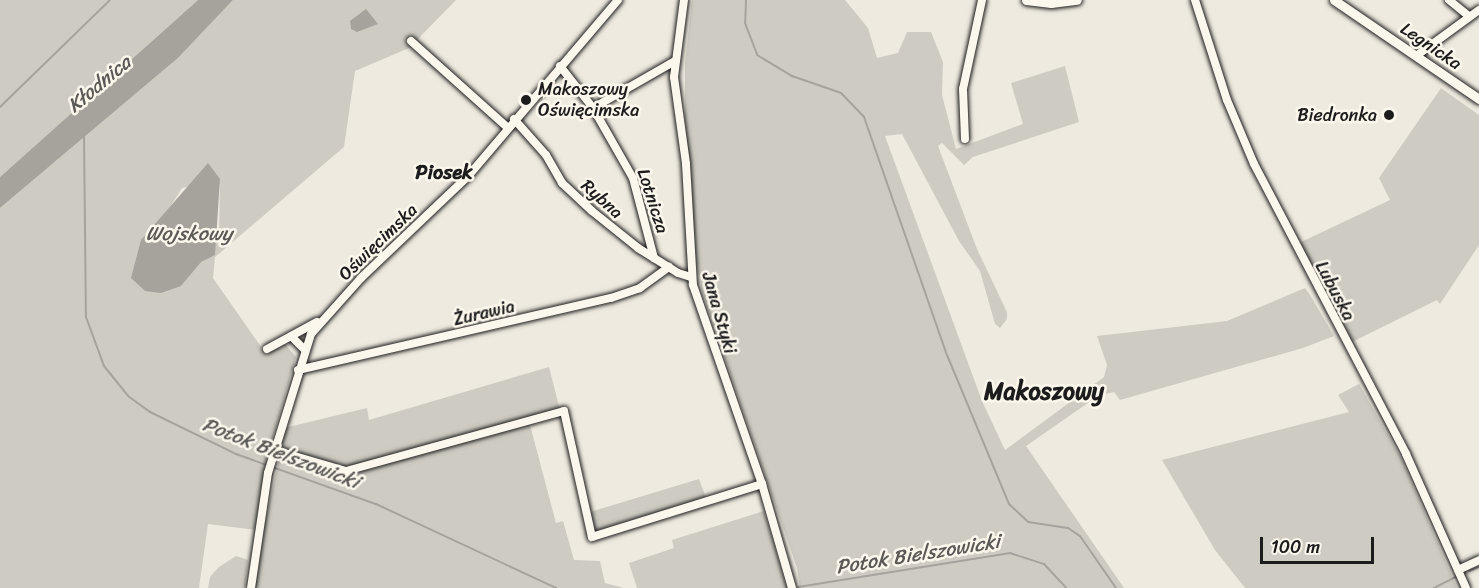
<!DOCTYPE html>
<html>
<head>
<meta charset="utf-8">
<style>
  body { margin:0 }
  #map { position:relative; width:1479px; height:588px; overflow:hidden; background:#eeeadf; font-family:Sriracha,sans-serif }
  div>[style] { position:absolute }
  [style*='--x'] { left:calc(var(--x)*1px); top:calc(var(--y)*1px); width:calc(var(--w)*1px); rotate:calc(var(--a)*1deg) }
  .green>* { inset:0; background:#ceccc2 }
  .water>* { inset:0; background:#a6a39d }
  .stream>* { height:2px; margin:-1px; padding:0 1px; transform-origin:1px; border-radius:1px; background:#a6a39d }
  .roads { filter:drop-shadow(0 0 2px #1c1c1c) drop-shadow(0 0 2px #1c1c1c) }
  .minor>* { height:8px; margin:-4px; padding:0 4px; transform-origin:4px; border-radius:4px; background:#fbf7ec }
  .major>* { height:9px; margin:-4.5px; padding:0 4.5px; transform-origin:4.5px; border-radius:4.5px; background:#fbf7ec }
  .dots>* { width:16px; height:16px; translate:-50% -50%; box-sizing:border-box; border:3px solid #fbf7ec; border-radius:50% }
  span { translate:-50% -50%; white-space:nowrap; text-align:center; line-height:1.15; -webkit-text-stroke:5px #fbf7ec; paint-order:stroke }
  .street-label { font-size:18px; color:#1c1c1c }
  .poi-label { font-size:18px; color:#1c1c1c }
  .left { translate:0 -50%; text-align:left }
  .right { translate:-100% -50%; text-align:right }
  .water-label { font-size:20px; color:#5a5956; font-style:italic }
  .neighbourhood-label { font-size:20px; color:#1c1c1c; font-weight:700 }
  .district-label { font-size:24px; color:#1c1c1c; font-weight:700 }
  .scale { position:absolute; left:1260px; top:537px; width:114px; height:27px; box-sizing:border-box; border:3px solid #1c1c1c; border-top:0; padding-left:8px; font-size:18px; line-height:21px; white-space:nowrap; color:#1c1c1c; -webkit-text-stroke:4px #fbf7ec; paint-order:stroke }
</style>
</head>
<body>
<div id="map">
  <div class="green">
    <i style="clip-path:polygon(0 0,198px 0,0 177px)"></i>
    <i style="clip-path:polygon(evenodd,233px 0,456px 0,409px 48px,355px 71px,344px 147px,215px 257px,213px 278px,266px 354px,285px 344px,296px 357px,266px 461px,256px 530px,208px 524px,199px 588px,0 588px,0 208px,178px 58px,233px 0,220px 179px,219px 235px,181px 286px,142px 240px,165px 215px,182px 188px,220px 179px)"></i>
    <i style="clip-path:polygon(692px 0,845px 0,868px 28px,877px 58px,898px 53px,907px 32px,931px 32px,943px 62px,942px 95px,956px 149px,1023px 124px,1011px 83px,1065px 66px,1079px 122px,973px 157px,964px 165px,942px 143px,938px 146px,977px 249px,1007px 312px,1007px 319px,1000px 328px,995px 324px,980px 271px,959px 241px,902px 134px,885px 136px,982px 401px,1005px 450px,1104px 377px,1107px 365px,1097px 336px,1227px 321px,1305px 288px,1310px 295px,1334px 336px,1303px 348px,1120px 400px,1114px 392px,1098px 396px,1026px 446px,1124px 588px,800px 588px,797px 568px,702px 291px,696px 260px,685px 116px,685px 63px)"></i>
    <i style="clip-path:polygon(1441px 88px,1479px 115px,1479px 245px,1440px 304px,1437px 300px,1352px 342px,1299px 243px,1390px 200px,1379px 178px)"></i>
    <i style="clip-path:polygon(549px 367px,560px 410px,348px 469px,279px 447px,284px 428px,367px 408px,369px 420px)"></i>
    <i style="clip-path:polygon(1359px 384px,1401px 458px,1457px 588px,1245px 588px,1215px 550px,1162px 460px,1349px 412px,1338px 395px)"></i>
    <i style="clip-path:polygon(530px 425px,556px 523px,563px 521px,574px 560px,600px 561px,605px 583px,624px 588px,251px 588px,280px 455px,338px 476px)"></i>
    <i style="clip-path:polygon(699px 479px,706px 498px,598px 533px,593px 530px,590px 512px)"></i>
    <i style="clip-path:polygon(764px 511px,787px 588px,637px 588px,629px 563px,674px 548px,672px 540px)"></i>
    <i style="clip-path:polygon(236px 556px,248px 560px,245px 588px,208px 588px,210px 577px,219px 567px)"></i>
  </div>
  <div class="water">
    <i style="clip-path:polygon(198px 0,233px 0,178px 58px,0 208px,0 177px)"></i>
    <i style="clip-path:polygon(366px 9px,378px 24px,357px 32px,351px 29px,350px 21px)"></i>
    <i style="clip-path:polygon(208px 163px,220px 179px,215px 255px,201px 262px,181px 286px,161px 293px,145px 291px,131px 278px,141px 240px)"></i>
  </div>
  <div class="stream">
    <i style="--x:746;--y:0;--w:23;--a:92"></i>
    <i style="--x:745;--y:23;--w:34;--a:69"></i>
    <i style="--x:757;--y:55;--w:41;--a:31"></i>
    <i style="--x:792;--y:76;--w:52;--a:19.1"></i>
    <i style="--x:841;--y:93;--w:33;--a:46"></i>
    <i style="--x:864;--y:117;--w:252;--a:70.8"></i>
    <i style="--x:947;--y:355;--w:161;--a:67.4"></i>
    <i style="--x:1009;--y:504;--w:26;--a:43"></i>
    <i style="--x:1028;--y:522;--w:40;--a:8.5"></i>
    <i style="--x:1068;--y:528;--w:14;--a:34"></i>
    <i style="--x:1080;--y:536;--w:63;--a:55.3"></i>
    <i style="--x:0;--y:107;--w:153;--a:-44.2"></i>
    <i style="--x:84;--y:134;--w:183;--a:89.4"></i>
    <i style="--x:86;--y:317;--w:52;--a:69.8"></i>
    <i style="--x:104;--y:366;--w:38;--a:51"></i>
    <i style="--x:128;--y:396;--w:27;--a:36"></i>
    <i style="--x:150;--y:412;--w:96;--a:26"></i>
    <i style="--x:236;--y:454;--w:149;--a:19.7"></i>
    <i style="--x:376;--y:504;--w:199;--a:25"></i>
    <i style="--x:1469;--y:571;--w:11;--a:-22"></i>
    <i style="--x:798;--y:587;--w:215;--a:-9.1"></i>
    <i style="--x:1010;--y:553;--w:36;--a:18"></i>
    <i style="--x:1044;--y:564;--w:33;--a:47"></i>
    <i style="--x:1434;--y:588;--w:25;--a:-27"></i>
  </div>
  <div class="roads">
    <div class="minor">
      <i style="--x:684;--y:0;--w:78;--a:97.4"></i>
      <i style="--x:674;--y:77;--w:88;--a:82.1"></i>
      <i style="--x:686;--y:164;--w:121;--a:86.7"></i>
      <i style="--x:693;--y:285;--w:211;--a:70.9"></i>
      <i style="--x:762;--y:484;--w:108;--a:73.9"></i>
      <i style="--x:1195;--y:0;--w:105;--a:72.3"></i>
      <i style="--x:1227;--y:100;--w:69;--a:67.1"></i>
      <i style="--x:1254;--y:164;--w:327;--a:62.3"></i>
      <i style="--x:1406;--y:454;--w:147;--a:65.9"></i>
      <i style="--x:1449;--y:0;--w:26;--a:39"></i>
      <i style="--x:411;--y:41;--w:130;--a:41.9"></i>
      <i style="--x:1416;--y:56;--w:78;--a:-36.1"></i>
      <i style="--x:560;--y:66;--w:53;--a:51.8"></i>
      <i style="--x:593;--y:108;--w:81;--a:60.3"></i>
      <i style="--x:633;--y:178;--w:83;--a:75.3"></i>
      <i style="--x:593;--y:108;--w:95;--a:-29.8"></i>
      <i style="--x:514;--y:119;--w:48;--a:48.4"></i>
      <i style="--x:546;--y:155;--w:32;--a:60"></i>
      <i style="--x:562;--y:183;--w:41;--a:43"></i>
      <i style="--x:592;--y:211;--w:59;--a:38.8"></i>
      <i style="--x:638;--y:248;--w:47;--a:32"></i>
      <i style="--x:678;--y:273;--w:14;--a:17"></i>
      <i style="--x:965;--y:139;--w:50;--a:-92.3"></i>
      <i style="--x:963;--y:89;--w:91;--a:-77.9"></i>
      <i style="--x:292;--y:337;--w:17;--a:45"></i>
      <i style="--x:267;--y:349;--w:57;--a:-28.4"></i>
      <i style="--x:298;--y:370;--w:321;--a:-13"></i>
      <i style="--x:611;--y:298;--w:31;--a:-19"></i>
      <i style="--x:640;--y:288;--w:36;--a:-36"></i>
      <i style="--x:274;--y:450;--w:75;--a:16.3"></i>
      <i style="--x:346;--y:471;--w:226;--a:-15.4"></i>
      <i style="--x:564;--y:411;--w:129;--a:77.5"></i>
      <i style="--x:592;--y:537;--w:178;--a:-17.3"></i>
      <i style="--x:1458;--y:570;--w:23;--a:-25"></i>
      <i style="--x:251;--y:588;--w:116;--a:-81.6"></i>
      <i style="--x:268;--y:473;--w:145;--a:-72.8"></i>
      <i style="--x:311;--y:334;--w:75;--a:-48.2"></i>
      <i style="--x:361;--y:278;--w:149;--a:-43.6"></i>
      <i style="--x:469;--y:175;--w:230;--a:-49.6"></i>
    </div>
    <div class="major">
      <i style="--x:1026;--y:0;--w:25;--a:7"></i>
      <i style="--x:1051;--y:3;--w:26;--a:-7"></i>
      <i style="--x:1334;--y:0;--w:176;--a:34.3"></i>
    </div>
  </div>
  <div class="dots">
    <i style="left:526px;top:100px;background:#1c1c1c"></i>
    <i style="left:1389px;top:115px;background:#1c1c1c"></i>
  </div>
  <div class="street-label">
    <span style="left:1431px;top:46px;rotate:34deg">Legnicka</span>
    <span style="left:602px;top:199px;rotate:42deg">Rybna</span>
    <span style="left:653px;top:201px;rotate:72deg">Lotnicza</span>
    <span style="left:378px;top:242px;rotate:-44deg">Oświęcimska</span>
    <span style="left:1335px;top:291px;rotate:62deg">Lubuska</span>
    <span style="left:484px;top:313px;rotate:-13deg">Żurawia</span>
    <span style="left:719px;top:313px;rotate:74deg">Jana Styki</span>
  </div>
  <div class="poi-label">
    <span class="left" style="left:538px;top:100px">Makoszowy<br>Oświęcimska</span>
    <span class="right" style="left:1377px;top:115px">Biedronka</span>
  </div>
  <div class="water-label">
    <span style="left:99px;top:84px;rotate:-40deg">Kłodnica</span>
    <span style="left:189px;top:233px">Wojskowy</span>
    <span style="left:281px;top:453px;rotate:21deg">Potok Bielszowicki</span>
    <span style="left:918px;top:554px;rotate:-9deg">Potok Bielszowicki</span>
  </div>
  <div class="neighbourhood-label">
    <span style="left:444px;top:172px">Piosek</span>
  </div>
  <div class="district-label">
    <span style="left:1044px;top:392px">Makoszowy</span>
  </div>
  <div class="scale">100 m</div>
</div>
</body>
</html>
